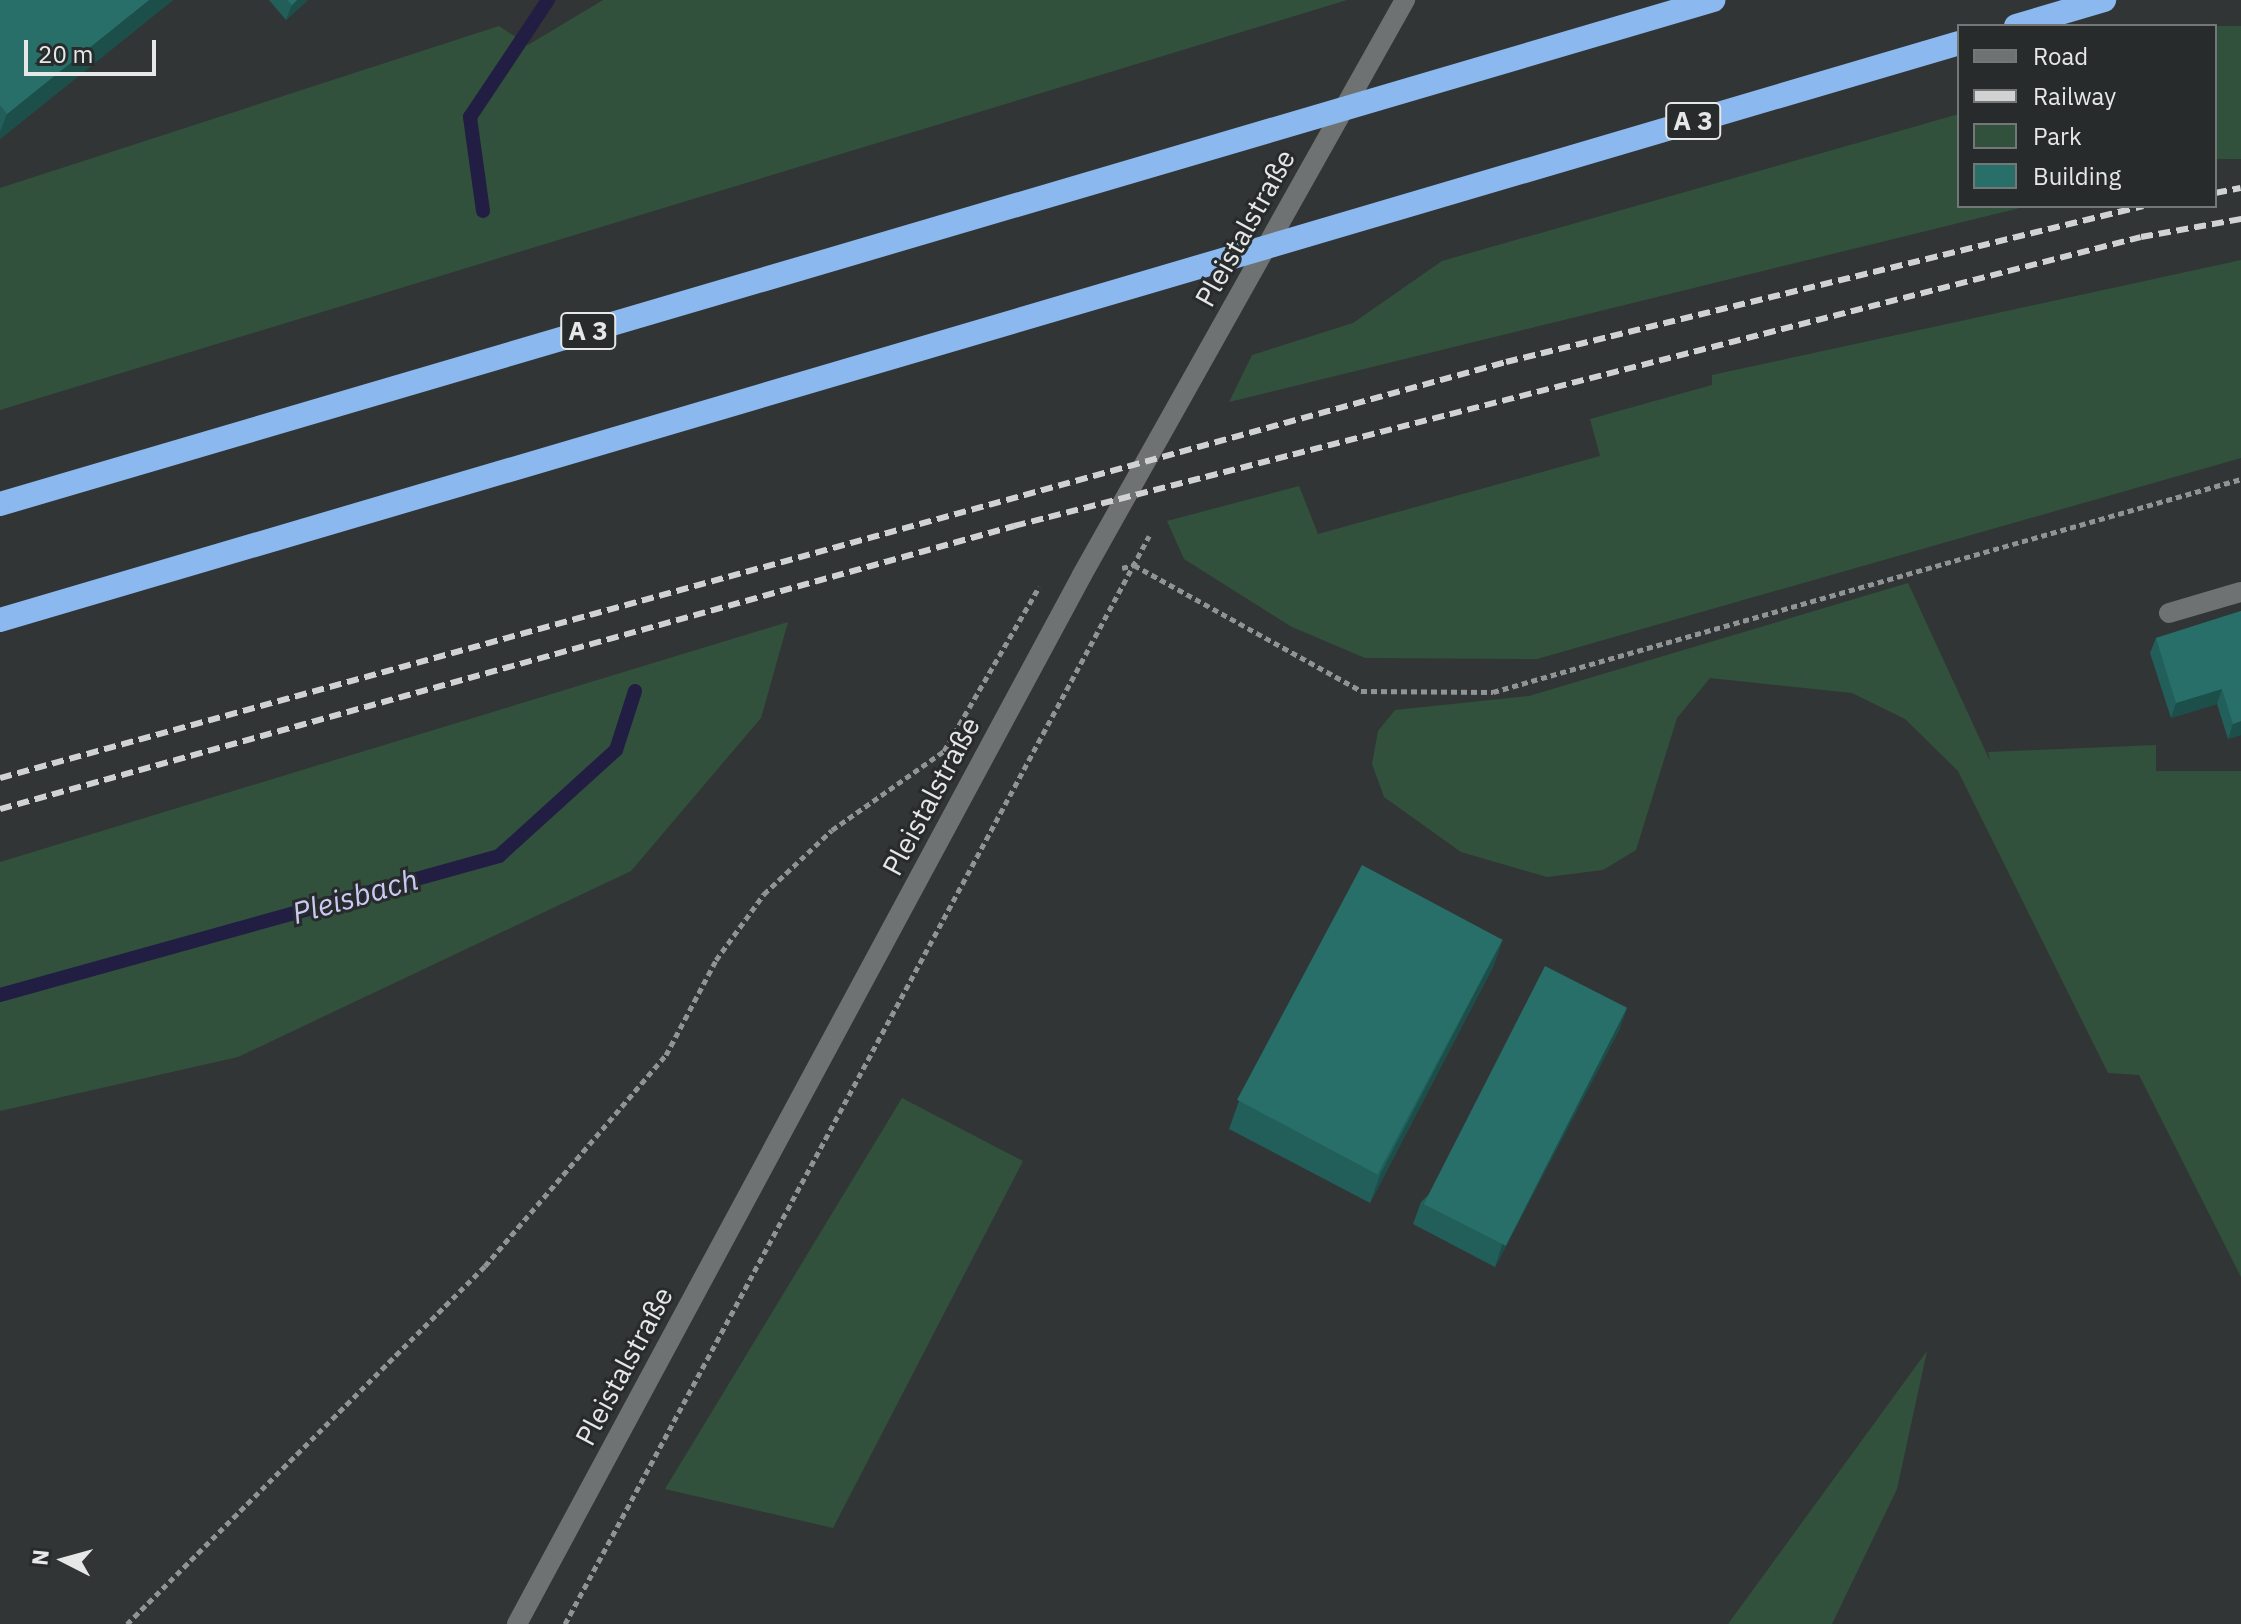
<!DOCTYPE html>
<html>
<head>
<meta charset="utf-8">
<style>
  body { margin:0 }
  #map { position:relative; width:2241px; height:1624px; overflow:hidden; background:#323536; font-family:"IBM Plex Sans",sans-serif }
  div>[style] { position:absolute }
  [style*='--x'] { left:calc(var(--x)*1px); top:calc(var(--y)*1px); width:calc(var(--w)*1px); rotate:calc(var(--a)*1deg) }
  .green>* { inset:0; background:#31513c; transform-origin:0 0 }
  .stream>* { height:14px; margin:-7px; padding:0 7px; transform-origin:7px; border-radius:7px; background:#221d43 }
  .path>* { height:5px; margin-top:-2.5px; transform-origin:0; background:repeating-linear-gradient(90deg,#919494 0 6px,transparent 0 10px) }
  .service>* { height:20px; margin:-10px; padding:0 10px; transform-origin:10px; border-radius:10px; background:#6f7273 }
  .secondary>* { height:20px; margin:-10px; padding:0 10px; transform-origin:10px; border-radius:10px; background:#6f7273 }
  .motorway>* { height:24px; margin:-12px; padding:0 12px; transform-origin:12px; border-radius:12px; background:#8bb8ee }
  .rail>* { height:6px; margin-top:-3px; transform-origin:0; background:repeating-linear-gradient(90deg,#d1d3d3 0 12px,transparent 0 18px) }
  .wall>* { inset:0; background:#225f5a }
  .shaded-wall>* { inset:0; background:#1c4e4a }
  .building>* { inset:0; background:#286f69; transform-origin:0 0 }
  span { translate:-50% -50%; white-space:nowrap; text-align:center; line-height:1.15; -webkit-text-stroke:6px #282b2c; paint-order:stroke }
  .shield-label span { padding:2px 6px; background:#282b2c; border:2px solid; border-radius:6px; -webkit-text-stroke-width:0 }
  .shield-label { font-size:26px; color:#e6e8e8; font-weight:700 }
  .street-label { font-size:28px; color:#e6e8e8 }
  .water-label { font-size:30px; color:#cac9f4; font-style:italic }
  .legend { position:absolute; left:1957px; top:24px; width:260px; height:184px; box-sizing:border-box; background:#282b2c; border:2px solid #747777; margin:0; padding:10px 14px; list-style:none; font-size:24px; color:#e6e8e8 }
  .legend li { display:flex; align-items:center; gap:16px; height:40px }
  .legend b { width:40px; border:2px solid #747777 }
  .north { position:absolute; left:24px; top:1520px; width:80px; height:80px; -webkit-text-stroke:6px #282b2c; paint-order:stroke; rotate:276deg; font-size:22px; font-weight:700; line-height:32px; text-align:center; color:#e6e8e8 }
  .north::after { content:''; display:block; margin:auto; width:28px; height:36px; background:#e6e8e8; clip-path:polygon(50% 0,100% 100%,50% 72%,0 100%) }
  .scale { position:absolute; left:24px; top:40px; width:132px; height:36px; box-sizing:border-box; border:4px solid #e6e8e8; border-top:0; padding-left:10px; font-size:24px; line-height:28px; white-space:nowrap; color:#e6e8e8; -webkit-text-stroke:6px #282b2c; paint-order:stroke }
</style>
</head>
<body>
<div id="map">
  <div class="green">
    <i style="clip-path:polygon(603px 0,1347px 0,0 410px,0 188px,499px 26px,528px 45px)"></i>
    <i style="left:2241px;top:26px;width:133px;height:28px;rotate:90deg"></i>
    <i style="clip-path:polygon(1959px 114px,1959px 206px,2028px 206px,1229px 402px,1252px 355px,1353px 323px,1442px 261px)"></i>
    <i style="clip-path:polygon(2241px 260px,2241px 458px,1537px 659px,1365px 658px,1292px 627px,1184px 559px,1167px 521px,1299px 486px,1318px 534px,1600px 456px,1590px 419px,1712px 385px,1712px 375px)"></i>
    <i style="clip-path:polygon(1908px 583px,1990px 761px,1988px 752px,2156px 745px,2156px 771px,2241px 771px,2241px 1277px,2139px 1075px,2108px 1073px,1958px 771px,1905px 719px,1852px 693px,1710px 678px,1677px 718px,1636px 850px,1603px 870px,1547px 877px,1461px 852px,1384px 797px,1372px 764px,1378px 731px,1395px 710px,1529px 696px)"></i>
    <i style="clip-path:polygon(788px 622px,761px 718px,631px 871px,238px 1057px,0 1111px,0 862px)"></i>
    <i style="clip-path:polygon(902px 1098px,1023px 1161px,833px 1528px,665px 1489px)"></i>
    <i style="clip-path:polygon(1927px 1351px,1897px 1489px,1832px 1624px,1728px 1624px)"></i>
  </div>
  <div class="stream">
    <i style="--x:483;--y:211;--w:95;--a:-97.9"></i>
    <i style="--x:470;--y:117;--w:141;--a:-56.3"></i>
    <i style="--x:0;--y:995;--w:518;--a:-15.57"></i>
    <i style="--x:499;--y:856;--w:158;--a:-42.2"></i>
    <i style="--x:616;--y:750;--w:62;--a:-72.1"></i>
  </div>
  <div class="path">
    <i style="--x:1122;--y:568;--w:12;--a:-14"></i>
    <i style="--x:1134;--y:565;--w:260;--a:29"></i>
    <i style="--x:1361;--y:691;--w:132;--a:0.4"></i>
    <i style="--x:1493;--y:692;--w:778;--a:-15.89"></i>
    <i style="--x:127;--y:1624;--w:506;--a:-45"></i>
    <i style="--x:485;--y:1266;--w:278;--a:-49.4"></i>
    <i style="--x:666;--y:1055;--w:107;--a:-62.2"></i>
    <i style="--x:716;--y:960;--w:82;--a:-54"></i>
    <i style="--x:764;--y:894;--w:93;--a:-43.3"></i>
    <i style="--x:832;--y:830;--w:137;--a:-35.2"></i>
    <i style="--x:944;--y:751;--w:190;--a:-59.9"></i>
    <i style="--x:565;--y:1624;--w:1235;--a:-61.77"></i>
  </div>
  <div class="service">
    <i style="--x:2169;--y:613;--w:75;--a:-16.3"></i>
  </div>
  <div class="secondary">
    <i style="--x:517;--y:1624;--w:1191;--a:-61.69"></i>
    <i style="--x:1082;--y:575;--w:660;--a:-60.68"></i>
  </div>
  <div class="motorway">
    <i style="--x:2016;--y:26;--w:92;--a:-16.5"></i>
    <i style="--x:0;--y:504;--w:1786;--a:-16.39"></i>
    <i style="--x:0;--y:620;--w:2042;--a:-16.41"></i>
  </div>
  <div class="rail">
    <i style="--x:2215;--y:193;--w:26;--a:-11"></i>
    <i style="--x:0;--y:778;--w:1562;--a:-15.44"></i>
    <i style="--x:1506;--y:362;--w:656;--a:-13.76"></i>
    <i style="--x:0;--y:809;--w:1053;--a:-15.59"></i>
    <i style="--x:1014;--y:526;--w:1163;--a:-14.38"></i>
    <i style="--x:2141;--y:237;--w:102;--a:-10.2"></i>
  </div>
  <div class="wall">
    <i style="clip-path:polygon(0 0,173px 0,0 139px)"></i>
    <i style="clip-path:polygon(269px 0,308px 0,286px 20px)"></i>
    <i style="clip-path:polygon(2241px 611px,2241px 735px,2228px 739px,2217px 704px,2171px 718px,2150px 653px,2156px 638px)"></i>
    <i style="clip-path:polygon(1503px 939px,1493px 967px,1370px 1203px,1229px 1129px,1239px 1101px)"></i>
    <i style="clip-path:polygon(1627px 1008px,1619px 1030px,1495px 1267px,1413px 1224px,1421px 1202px)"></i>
  </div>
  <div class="shaded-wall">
    <i style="clip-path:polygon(149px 0,173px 0,0 139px,0 132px,7px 114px)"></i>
    <i style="clip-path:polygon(297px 0,308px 0,286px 20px,292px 5px)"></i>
    <i style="clip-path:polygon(2222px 689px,2217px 704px,2171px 718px,2176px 703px)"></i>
    <i style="clip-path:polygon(2241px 721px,2241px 735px,2228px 739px,2233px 724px)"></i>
    <i style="clip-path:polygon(1503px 939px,1493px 967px,1370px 1203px,1380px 1175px)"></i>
    <i style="clip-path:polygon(1627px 1008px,1619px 1030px,1495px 1267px,1502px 1245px)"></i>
  </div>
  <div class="building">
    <i style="clip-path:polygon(0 0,149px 0,7px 114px,0 105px)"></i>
    <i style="clip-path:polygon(287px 0,297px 0,292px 5px)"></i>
    <i style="clip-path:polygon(2241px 611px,2241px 721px,2233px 724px,2222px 689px,2176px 703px,2156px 638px)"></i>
    <i style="left:1362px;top:865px;width:159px;height:266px;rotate:28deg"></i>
    <i style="left:1545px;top:966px;width:92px;height:267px;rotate:27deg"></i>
  </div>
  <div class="shield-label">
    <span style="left:1693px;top:121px">A 3</span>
    <span style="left:588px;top:331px">A 3</span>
  </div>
  <div class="street-label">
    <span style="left:1245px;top:228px;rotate:-61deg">Pleistalstraße</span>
    <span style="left:931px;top:796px;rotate:-62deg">Pleistalstraße</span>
    <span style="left:624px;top:1366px;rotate:-62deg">Pleistalstraße</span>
  </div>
  <div class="water-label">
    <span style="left:355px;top:896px;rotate:-16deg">Pleisbach</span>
  </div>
  <ul class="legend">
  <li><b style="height:10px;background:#6f7273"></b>Road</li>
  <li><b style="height:10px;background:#d1d3d3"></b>Railway</li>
  <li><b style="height:22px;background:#31513c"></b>Park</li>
  <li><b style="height:22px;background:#286f69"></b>Building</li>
  </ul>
  <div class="north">N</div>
  <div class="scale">20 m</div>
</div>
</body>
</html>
